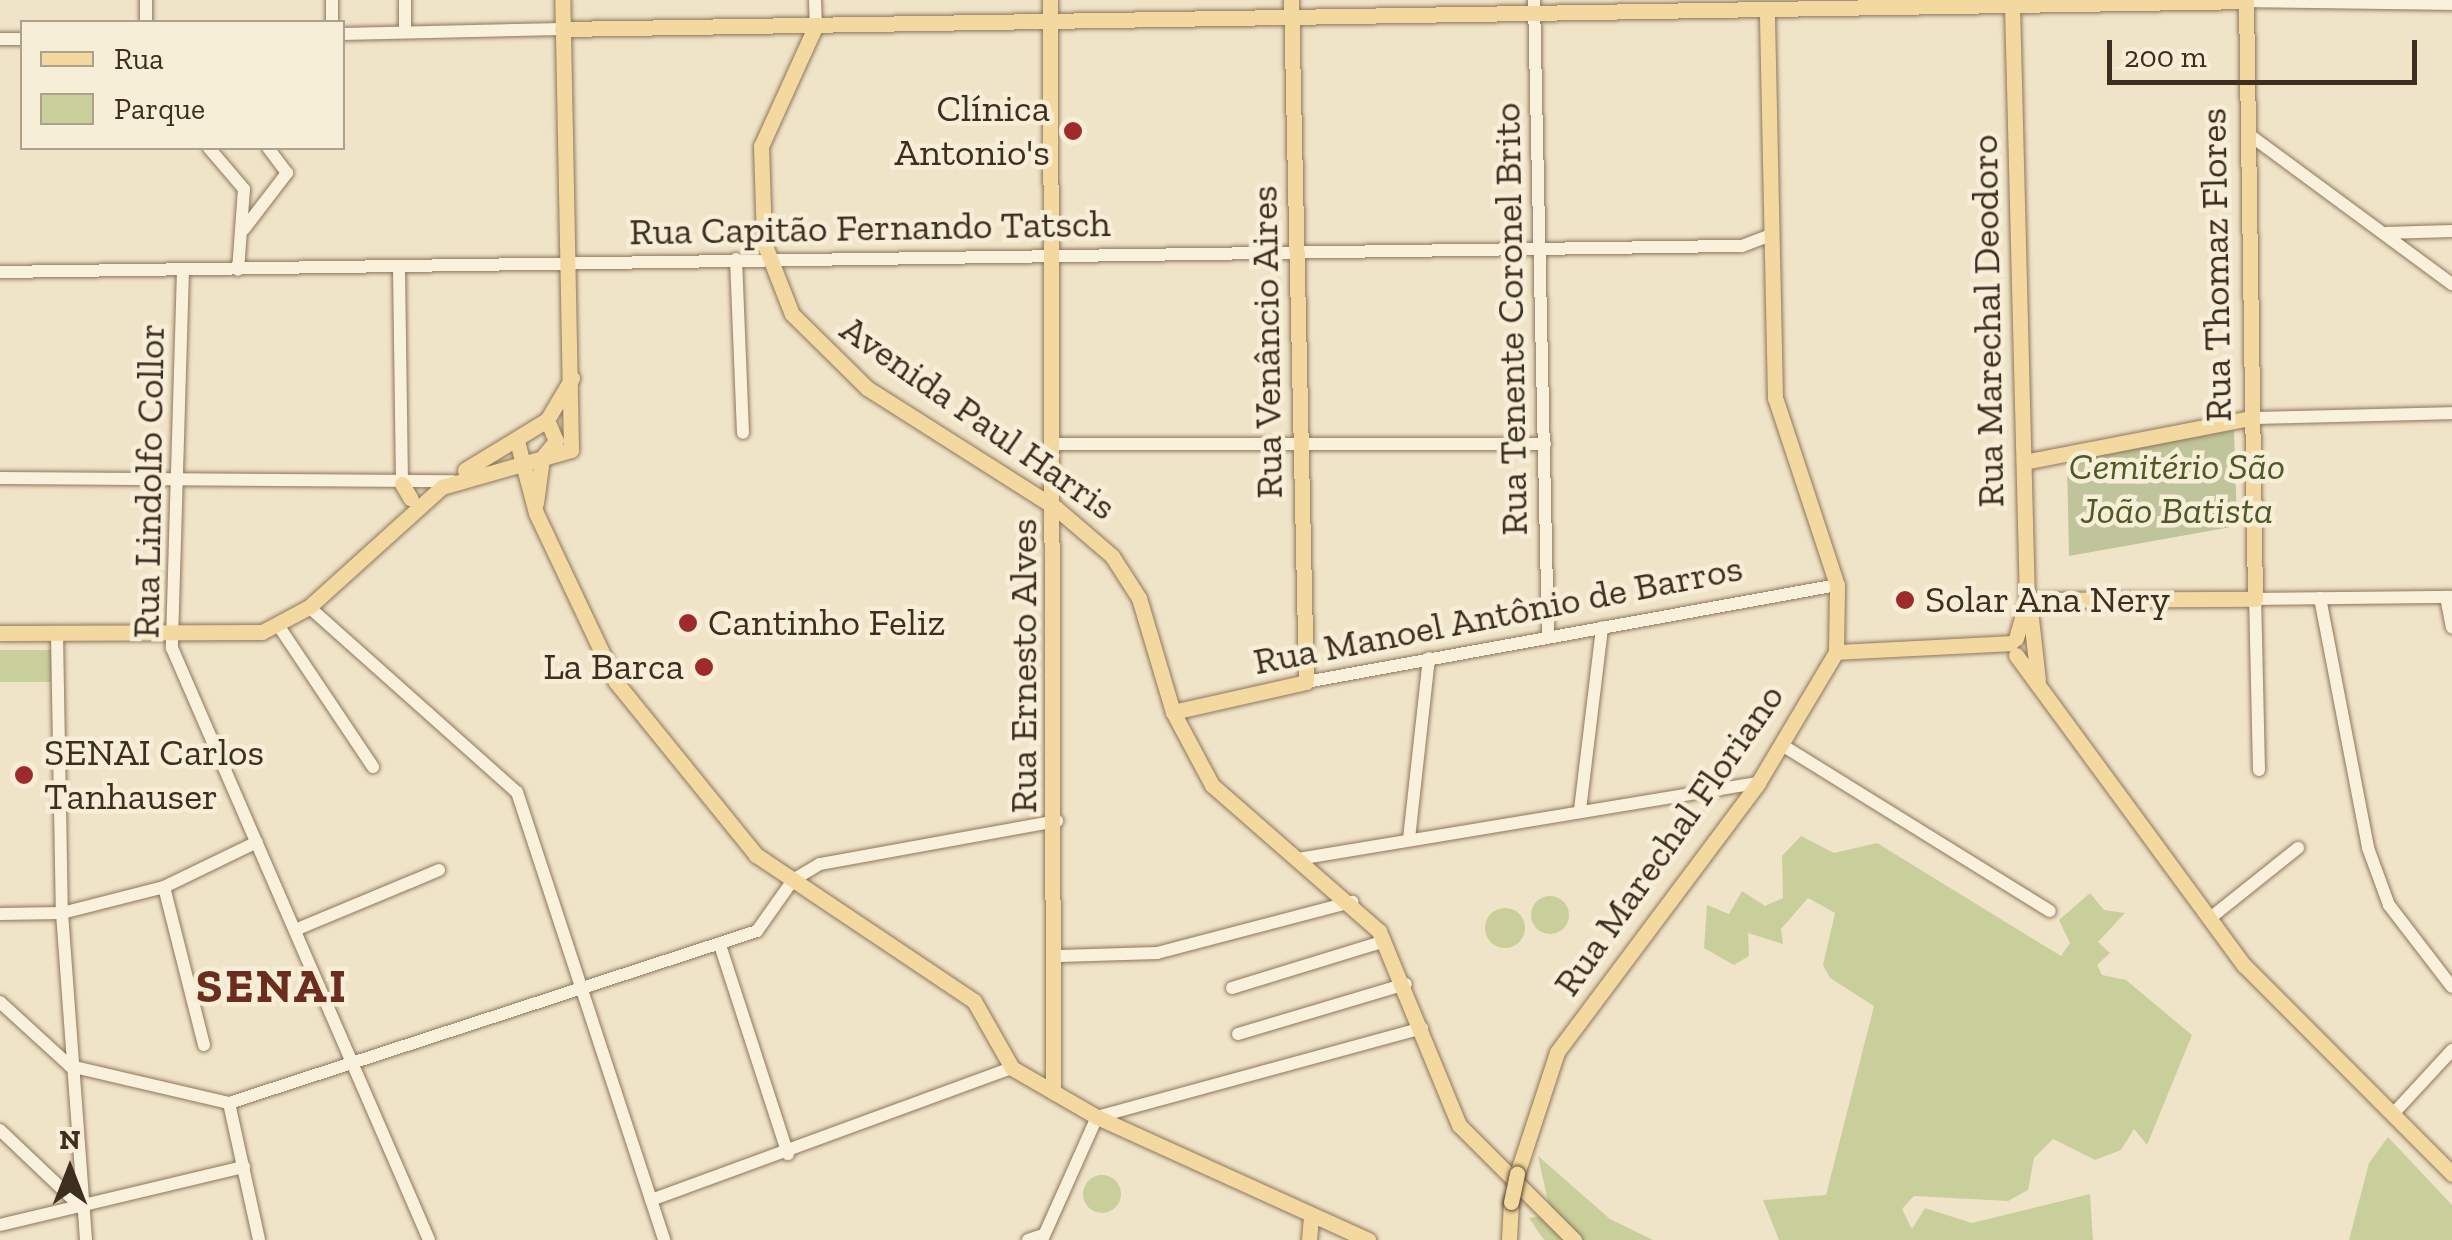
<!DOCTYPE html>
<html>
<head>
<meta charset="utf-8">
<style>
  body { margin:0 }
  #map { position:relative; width:2452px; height:1240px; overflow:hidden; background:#f0e4c8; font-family:"Zilla Slab",serif }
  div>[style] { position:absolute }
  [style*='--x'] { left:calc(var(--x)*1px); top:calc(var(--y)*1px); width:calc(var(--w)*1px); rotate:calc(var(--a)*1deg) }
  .green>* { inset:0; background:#c9cf9b; transform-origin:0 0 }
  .round { border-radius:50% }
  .cemetery>* { inset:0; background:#bfc49a }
  .roads { filter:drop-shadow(0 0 2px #8d765c) drop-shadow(0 0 2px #8d765c) }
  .minor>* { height:12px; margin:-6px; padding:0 6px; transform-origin:6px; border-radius:6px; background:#faf1dc }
  .major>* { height:15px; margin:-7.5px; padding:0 7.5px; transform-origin:7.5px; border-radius:7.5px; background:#f3d9a0 }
  .bridges { filter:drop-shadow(0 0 2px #5b4430) drop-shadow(0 0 2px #5b4430) }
  .major-bridge>* { height:15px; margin:-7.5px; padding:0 7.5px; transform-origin:7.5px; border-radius:7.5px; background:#f3d9a0 }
  .dots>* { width:28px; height:28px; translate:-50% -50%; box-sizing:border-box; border:5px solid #f7eed8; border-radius:50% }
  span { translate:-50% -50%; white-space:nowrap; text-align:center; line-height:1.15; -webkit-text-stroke:9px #f7eed8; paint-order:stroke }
  .poi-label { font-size:38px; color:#3d2e20 }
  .right { translate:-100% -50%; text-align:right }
  .left { translate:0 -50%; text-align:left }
  .street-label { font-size:38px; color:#3d2e20 }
  .park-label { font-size:38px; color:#4d5a26; font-style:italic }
  .district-label { font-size:48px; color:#6b2e1e; font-weight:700; letter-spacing:2.5px }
  .legend { position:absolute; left:20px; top:20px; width:325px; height:130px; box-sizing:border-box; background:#f7eed8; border:2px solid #ada18e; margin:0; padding:12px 18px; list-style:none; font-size:30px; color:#3d2e20 }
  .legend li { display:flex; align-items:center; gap:20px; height:50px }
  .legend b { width:50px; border:2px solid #ada18e }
  .north { position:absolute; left:20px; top:1120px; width:100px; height:100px; -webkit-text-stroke:8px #f7eed8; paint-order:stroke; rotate:0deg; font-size:28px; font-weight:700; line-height:40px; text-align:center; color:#3d2e20 }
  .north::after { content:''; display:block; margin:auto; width:35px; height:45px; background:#3d2e20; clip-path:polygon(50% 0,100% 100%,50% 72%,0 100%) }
  .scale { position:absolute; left:2107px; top:40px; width:310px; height:45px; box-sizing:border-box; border:5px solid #3d2e20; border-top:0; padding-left:12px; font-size:30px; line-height:35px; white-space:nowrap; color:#3d2e20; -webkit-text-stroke:8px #f7eed8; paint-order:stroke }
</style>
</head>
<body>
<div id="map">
  <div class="green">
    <i style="left:51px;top:650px;width:32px;height:51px;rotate:90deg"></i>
    <i style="clip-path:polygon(1801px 836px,1834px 853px,1877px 843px,2061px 956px,2070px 943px,2059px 920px,2090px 893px,2104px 910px,2125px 913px,2098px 942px,2110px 953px,2097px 965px,2102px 975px,2126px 980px,2192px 1035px,2147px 1145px,2134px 1129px,2121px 1150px,2095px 1160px,2053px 1139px,2034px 1158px,2028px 1190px,2008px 1201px,1914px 1196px,1902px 1209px,1912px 1229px,1925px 1208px,1972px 1223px,2090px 1194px,2093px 1240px,1779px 1240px,1763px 1200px,1826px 1195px,1874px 1006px,1830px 978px,1823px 965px,1835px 913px,1808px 898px,1781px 929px,1783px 944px,1748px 933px,1749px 956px,1734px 965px,1704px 948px,1707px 905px,1729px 914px,1742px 891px,1765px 906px,1783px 898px,1782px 856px)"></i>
    <i class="round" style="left:1531px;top:896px;width:38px;height:38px"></i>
    <i class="round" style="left:1485px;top:908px;width:40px;height:40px"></i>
    <i style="clip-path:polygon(2388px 1137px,2452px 1205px,2452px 1240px,2349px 1240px,2369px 1163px)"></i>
    <i style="clip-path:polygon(1538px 1156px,1610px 1219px,1653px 1240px,1544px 1240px,1529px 1218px,1551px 1215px)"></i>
    <i class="round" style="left:1083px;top:1175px;width:38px;height:38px"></i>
  </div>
  <div class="cemetery">
    <i style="clip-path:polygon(2234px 430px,2237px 526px,2069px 556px,2067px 461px)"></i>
  </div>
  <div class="roads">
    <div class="minor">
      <i style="--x:146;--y:0;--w:22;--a:90"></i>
      <i style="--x:332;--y:0;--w:22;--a:90"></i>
      <i style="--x:405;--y:0;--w:31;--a:90"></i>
      <i style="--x:815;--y:0;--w:25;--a:88"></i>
      <i style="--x:1534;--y:0;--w:636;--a:88.74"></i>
      <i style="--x:2246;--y:1;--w:206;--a:0.8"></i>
      <i style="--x:342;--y:34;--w:220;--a:-1.3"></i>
      <i style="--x:0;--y:39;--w:22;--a:0"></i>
      <i style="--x:2247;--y:133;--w:255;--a:36.4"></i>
      <i style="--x:209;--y:148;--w:54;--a:49.5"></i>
      <i style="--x:244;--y:189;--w:81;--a:94.2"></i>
      <i style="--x:244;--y:229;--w:71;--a:-52.5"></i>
      <i style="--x:287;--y:173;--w:31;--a:-127"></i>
      <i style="--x:2385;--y:233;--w:67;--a:-1.7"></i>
      <i style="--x:736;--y:259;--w:174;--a:87.7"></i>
      <i style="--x:399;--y:268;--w:216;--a:89.2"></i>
      <i style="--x:183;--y:270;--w:378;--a:91.7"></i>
      <i style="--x:172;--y:648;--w:645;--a:66.53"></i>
      <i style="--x:0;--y:272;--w:1742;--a:-0.86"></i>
      <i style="--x:1742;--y:246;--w:33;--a:-21"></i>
      <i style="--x:2251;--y:418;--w:201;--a:-1.4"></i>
      <i style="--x:1055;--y:444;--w:490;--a:0"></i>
      <i style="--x:0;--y:478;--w:453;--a:0.4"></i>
      <i style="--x:2446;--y:597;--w:31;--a:79"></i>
      <i style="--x:2320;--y:598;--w:255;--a:79.1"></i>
      <i style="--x:2368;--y:848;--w:61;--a:69.8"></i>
      <i style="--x:2389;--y:905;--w:103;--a:52.5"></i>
      <i style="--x:309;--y:607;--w:278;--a:41.7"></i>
      <i style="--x:517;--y:792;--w:472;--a:71.8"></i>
      <i style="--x:278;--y:625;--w:171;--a:56.2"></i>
      <i style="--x:57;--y:634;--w:279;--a:89"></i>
      <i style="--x:62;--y:913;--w:328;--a:85.8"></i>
      <i style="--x:1306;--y:682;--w:540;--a:-10.35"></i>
      <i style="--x:1782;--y:745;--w:315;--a:31.8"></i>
      <i style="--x:2259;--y:770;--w:171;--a:-91.3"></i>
      <i style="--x:2255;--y:599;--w:197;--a:-0.6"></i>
      <i style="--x:1580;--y:810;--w:184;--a:-83.1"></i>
      <i style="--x:1409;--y:839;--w:182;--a:-83.7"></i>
      <i style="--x:1298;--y:859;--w:466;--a:-9.4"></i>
      <i style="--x:164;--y:887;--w:163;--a:75.8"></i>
      <i style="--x:0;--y:914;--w:62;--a:-0.9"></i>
      <i style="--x:62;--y:913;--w:105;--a:-14.3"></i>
      <i style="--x:164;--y:887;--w:103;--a:-25.8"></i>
      <i style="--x:2209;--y:919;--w:114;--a:-38.6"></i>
      <i style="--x:295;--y:930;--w:156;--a:-22.6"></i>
      <i style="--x:720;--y:945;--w:220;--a:72"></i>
      <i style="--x:1060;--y:956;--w:97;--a:-1.8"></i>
      <i style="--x:1157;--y:953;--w:202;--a:-14.7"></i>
      <i style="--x:1232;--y:988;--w:160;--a:-17.1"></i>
      <i style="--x:0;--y:1002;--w:95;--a:42.4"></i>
      <i style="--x:70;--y:1066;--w:163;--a:13.1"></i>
      <i style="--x:229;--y:1103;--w:555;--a:-18.04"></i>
      <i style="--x:757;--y:931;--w:62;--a:-54.8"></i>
      <i style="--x:793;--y:880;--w:31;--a:-31"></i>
      <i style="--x:820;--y:864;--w:241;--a:-10.3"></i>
      <i style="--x:1238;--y:1034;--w:175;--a:-16.6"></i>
      <i style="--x:229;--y:1103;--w:140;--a:77.6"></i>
      <i style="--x:2393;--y:1114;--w:87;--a:-47.3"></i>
      <i style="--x:0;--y:1130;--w:109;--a:43.5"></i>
      <i style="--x:651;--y:1200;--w:384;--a:-20.1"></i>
      <i style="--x:0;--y:1225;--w:251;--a:-13.4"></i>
      <i style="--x:1028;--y:1240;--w:16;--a:-18"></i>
      <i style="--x:1042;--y:1240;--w:135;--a:-65.9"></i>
      <i style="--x:1097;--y:1117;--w:337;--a:-15.3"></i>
    </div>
    <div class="major">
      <i style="--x:1050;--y:0;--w:1092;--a:89.84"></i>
      <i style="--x:2012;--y:5;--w:595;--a:88.56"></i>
      <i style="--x:2027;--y:600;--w:40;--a:106"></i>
      <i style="--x:816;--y:25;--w:133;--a:114.4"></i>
      <i style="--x:761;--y:146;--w:97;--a:88.2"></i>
      <i style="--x:764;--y:243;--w:76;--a:68.5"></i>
      <i style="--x:792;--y:314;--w:105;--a:44.6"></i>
      <i style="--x:867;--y:388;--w:224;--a:32.4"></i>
      <i style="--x:1056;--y:508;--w:74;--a:40.6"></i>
      <i style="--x:1112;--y:556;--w:50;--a:57.3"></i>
      <i style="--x:1139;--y:598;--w:119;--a:73.4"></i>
      <i style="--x:1173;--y:712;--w:83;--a:61.9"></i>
      <i style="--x:1212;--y:785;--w:222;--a:41.2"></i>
      <i style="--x:1379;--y:931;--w:210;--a:67.6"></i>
      <i style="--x:1459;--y:1125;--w:163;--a:45"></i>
      <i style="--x:562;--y:29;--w:1684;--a:-0.95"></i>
      <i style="--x:517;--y:441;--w:74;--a:75.2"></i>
      <i style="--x:536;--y:513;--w:187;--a:64.7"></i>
      <i style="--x:616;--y:682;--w:223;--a:51"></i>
      <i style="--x:756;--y:855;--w:262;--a:33.8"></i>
      <i style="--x:974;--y:1001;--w:77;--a:60.4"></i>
      <i style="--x:1012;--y:1068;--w:98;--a:30"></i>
      <i style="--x:1097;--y:1117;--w:298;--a:24.4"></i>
      <i style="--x:2024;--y:462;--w:231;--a:-11"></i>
      <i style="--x:465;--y:470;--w:96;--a:-31.4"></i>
      <i style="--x:547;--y:420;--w:49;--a:-59.2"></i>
      <i style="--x:402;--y:484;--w:17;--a:59"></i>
      <i style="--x:536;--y:503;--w:45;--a:-82.4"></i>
      <i style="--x:542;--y:458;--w:22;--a:-51"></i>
      <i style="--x:556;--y:441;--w:23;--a:-113"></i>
      <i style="--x:2027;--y:600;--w:228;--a:-0.3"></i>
      <i style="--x:2255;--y:599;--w:599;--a:-90.86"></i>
      <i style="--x:2031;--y:618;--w:62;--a:83.6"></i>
      <i style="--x:0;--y:633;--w:262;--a:-0.2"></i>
      <i style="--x:262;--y:632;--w:53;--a:-28"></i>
      <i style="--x:309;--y:607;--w:179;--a:-42.1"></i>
      <i style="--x:442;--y:487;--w:134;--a:-16"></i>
      <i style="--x:571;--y:450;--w:450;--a:-91.1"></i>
      <i style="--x:1836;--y:652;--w:175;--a:-2.9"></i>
      <i style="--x:2016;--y:655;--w:385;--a:53.7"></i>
      <i style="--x:2244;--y:965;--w:295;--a:45.1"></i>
      <i style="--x:1173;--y:712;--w:136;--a:-12.7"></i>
      <i style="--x:1306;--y:682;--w:682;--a:-91.26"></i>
      <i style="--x:1517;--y:1174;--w:128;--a:-71.8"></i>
      <i style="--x:1557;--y:1052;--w:336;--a:-53.2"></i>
      <i style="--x:1758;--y:783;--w:152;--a:-59.2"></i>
      <i style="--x:1836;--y:652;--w:67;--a:-89.1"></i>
      <i style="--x:1837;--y:585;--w:197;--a:-108.3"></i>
      <i style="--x:1775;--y:398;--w:389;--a:-91.2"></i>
      <i style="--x:1309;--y:1240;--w:22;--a:-85"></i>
      <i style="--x:1509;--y:1240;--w:38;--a:-87"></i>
    </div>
  </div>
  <div class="bridges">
    <div class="major-bridge">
      <i style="--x:1511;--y:1202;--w:29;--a:-78"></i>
    </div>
  </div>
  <div class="dots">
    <i style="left:1073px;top:131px;background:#9e2a2b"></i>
    <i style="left:1905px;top:600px;background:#9e2a2b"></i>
    <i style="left:688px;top:623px;background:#9e2a2b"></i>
    <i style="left:704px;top:667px;background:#9e2a2b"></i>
    <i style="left:24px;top:775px;background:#9e2a2b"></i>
  </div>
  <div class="poi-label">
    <span class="right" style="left:1050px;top:131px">Clínica<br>Antonio's</span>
    <span class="left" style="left:1925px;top:600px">Solar Ana Nery</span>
    <span class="left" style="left:708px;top:623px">Cantinho Feliz</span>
    <span class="right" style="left:684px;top:667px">La Barca</span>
    <span class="left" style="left:44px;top:775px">SENAI Carlos<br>Tanhauser</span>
  </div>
  <div class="street-label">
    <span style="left:870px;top:228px;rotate:-1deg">Rua Capitão Fernando Tatsch</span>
    <span style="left:2216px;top:265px;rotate:-91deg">Rua Thomaz Flores</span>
    <span style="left:1511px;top:319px;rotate:-91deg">Rua Tenente Coronel Brito</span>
    <span style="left:1988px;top:321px;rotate:-91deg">Rua Marechal Deodoro</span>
    <span style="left:1267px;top:342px;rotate:-91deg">Rua Venâncio Aires</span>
    <span style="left:978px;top:418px;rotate:35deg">Avenida Paul Harris</span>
    <span style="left:149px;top:481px;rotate:-89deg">Rua Lindolfo Collor</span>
    <span style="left:1498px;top:615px;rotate:-11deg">Rua Manoel Antônio de Barros</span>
    <span style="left:1024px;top:666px;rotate:-90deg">Rua Ernesto Alves</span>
    <span style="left:1669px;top:840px;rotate:-55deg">Rua Marechal Floriano</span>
  </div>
  <div class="park-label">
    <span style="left:2177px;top:489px">Cemitério São<br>João Batista</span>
  </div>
  <div class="district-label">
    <span style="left:272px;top:986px">SENAI</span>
  </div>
  <ul class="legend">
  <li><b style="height:12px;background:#f3d9a0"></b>Rua</li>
  <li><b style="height:28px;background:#c9cf9b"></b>Parque</li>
  </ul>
  <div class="north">N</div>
  <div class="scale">200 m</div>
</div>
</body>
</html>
